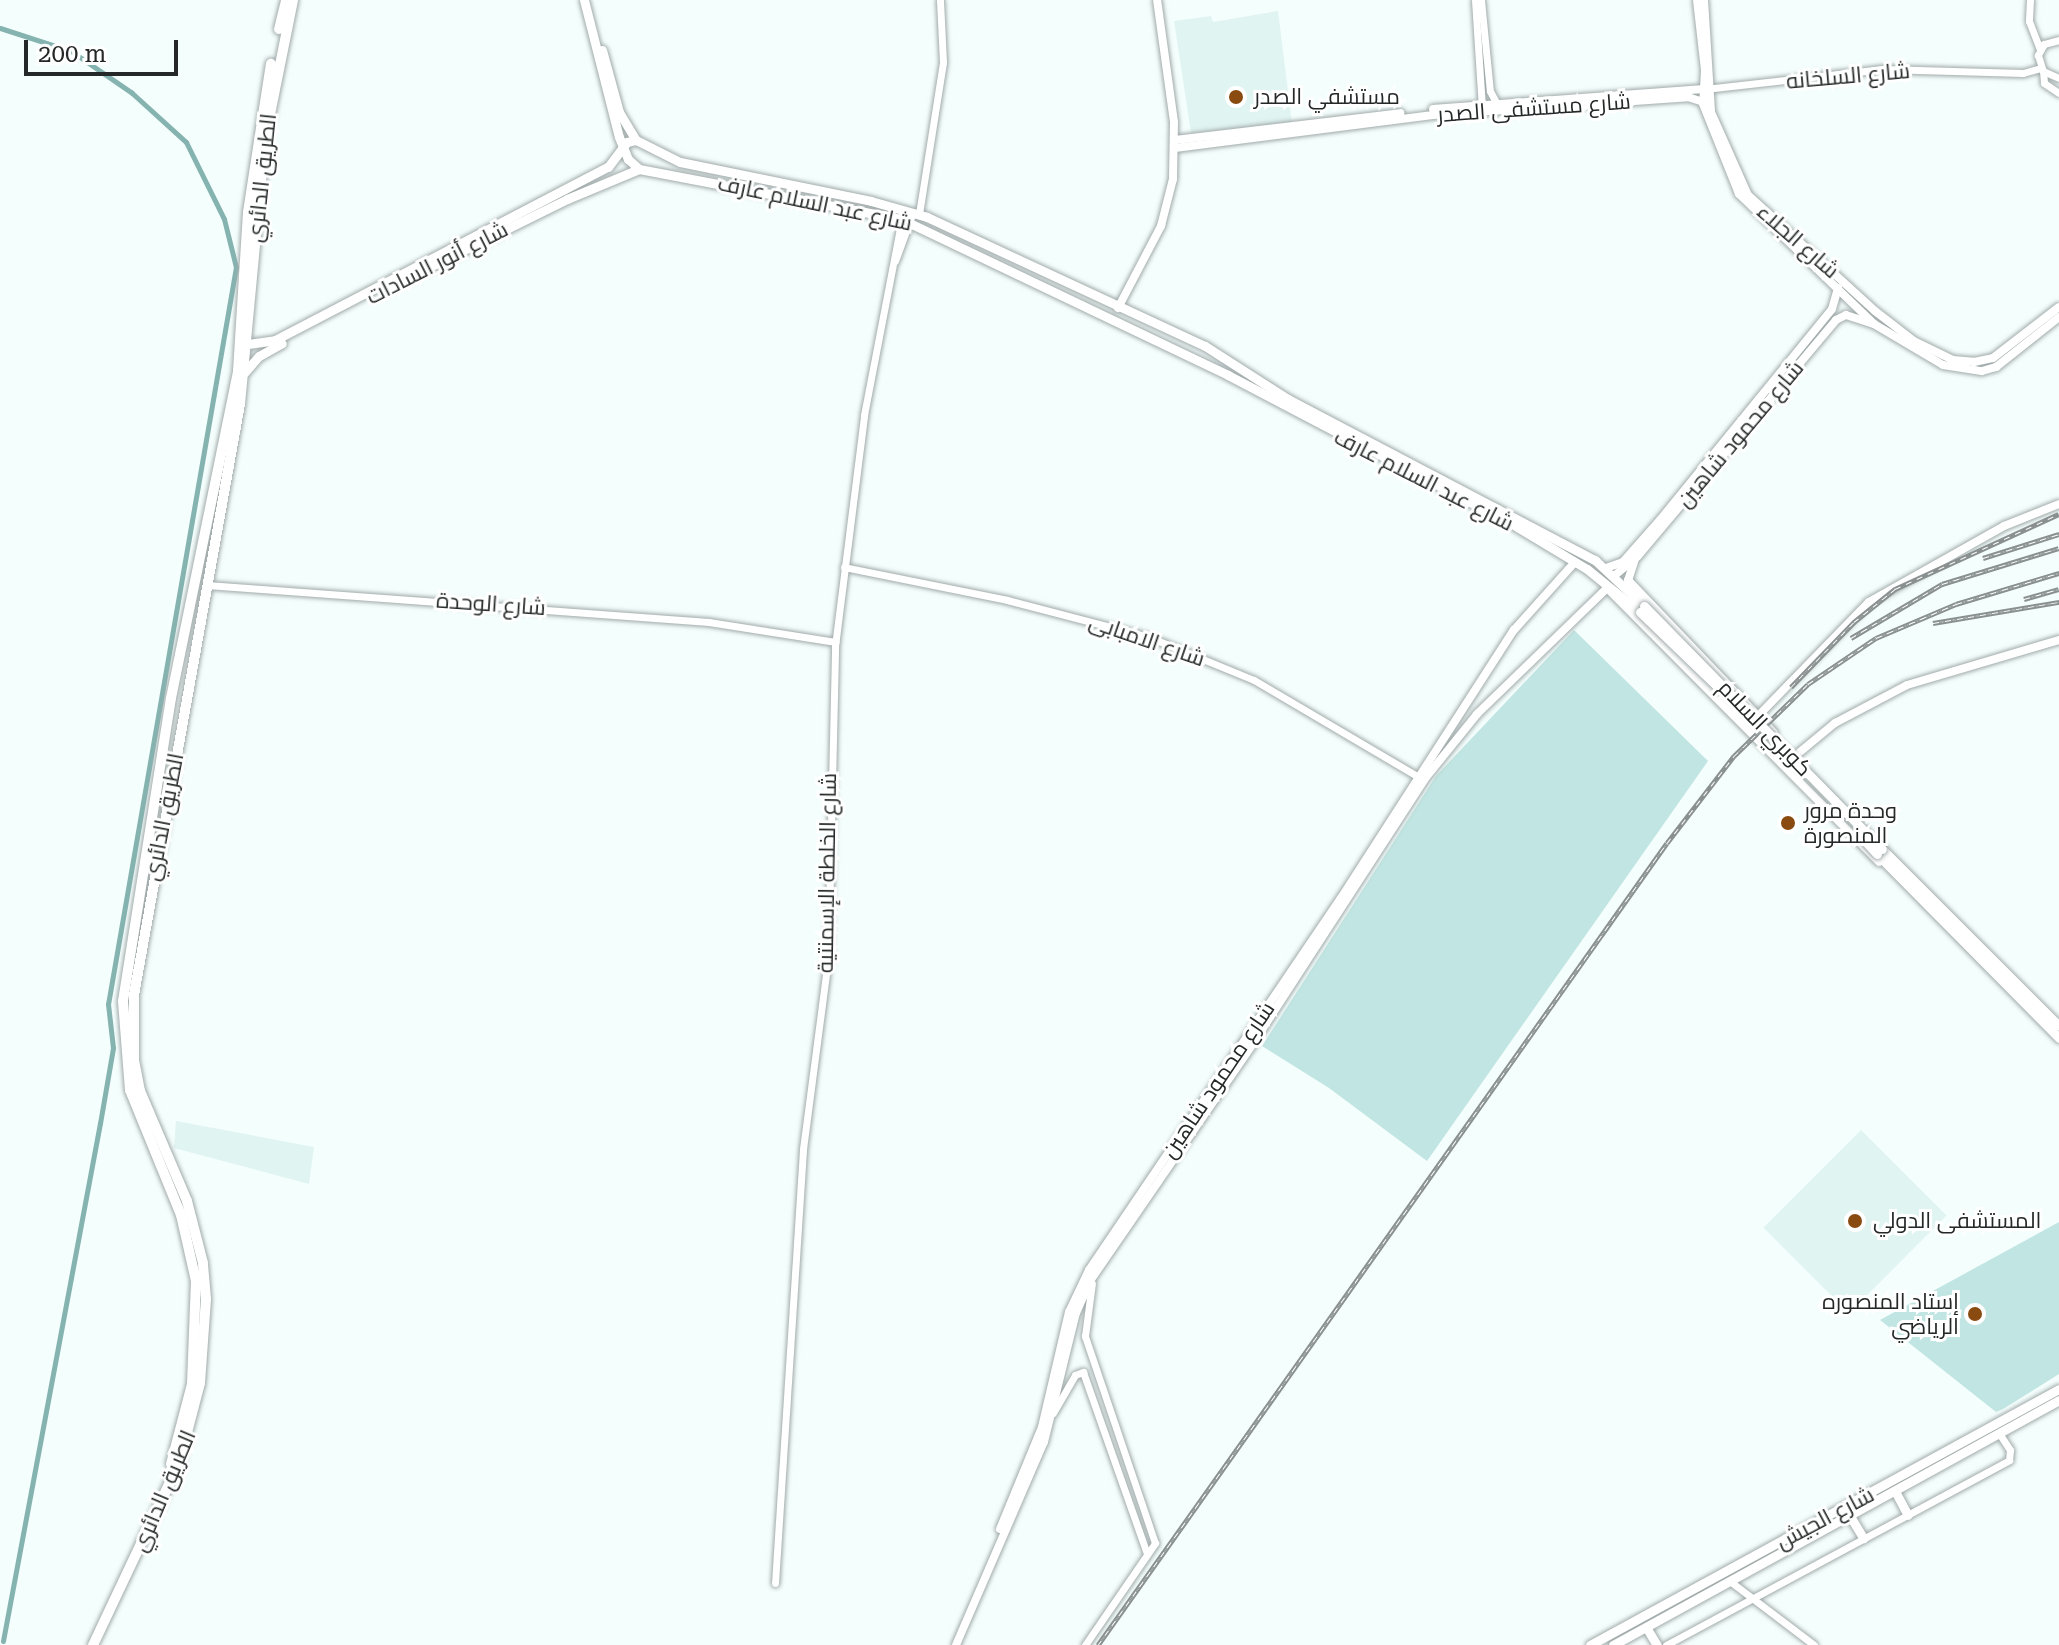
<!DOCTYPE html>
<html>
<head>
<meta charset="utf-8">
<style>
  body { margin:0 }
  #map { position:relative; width:2059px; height:1645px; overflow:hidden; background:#f4fefd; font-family:"Roboto Serif",Cairo,serif }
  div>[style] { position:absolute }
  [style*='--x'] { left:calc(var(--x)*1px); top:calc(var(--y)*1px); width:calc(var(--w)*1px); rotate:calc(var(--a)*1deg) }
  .built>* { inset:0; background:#e0f4f2; transform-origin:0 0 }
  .green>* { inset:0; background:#c1e5e2 }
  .canal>* { height:5px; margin:-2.5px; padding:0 2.5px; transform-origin:2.5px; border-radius:2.5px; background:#84b3b0 }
  .roads { filter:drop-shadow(0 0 2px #a1aaaa) drop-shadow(0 0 2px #a1aaaa) }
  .tertiary>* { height:7px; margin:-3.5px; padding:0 3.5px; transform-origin:3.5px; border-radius:3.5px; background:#fff }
  .secondary>* { height:8px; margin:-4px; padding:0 4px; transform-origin:4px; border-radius:4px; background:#fff }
  .primary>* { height:9px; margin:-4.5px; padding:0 4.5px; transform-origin:4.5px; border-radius:4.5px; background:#fff }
  .trunk>* { height:10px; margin:-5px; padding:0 5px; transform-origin:5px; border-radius:5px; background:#fff }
  .rail>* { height:5px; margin-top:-2.5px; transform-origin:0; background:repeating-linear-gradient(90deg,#fff 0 6px,#8a9090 0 12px); box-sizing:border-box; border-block:2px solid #8a9090 }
  .bridges { filter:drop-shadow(0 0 2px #a1aaaa) drop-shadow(0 0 2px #a1aaaa) }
  .primary-bridge>* { height:9px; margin:-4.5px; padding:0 4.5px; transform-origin:4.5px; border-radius:4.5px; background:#fff }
  .dots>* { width:22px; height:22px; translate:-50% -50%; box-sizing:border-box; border:4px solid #fff; border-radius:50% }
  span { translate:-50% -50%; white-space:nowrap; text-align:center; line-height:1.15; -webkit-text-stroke:6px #fff; paint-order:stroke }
  .street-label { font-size:22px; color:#252828 }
  .poi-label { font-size:22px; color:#252828 }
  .left { translate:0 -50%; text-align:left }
  .right { translate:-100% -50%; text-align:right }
  .scale { position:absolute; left:24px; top:40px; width:154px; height:36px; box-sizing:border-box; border:4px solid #252828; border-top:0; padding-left:10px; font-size:24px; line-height:28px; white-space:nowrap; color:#252828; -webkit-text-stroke:6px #fff; paint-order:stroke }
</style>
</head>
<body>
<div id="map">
  <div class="built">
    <i style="clip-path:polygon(1278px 11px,1292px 123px,1191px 133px,1174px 21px,1211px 16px,1213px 22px)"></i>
    <i style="clip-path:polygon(176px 1121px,314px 1147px,309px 1184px,174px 1148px)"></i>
    <i style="left:1861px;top:1130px;width:121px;height:138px;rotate:45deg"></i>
  </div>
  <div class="green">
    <i style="clip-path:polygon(1574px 630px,1708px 761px,1427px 1161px,1329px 1088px,1262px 1046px,1436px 776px)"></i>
    <i style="clip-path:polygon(2059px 1222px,2059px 1374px,2003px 1409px,1996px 1412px,1880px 1320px)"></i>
  </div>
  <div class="canal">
    <i style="--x:0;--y:28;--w:75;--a:17.9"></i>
    <i style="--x:71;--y:51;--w:74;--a:34.5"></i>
    <i style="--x:132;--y:93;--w:73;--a:42.2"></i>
    <i style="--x:186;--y:142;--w:86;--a:63.7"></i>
    <i style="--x:224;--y:219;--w:49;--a:76"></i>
    <i style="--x:236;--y:267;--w:748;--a:99.85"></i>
    <i style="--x:108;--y:1004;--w:44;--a:83.5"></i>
    <i style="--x:113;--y:1048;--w:76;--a:99.8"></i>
    <i style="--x:100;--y:1123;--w:527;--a:100.61"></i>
  </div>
  <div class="roads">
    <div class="tertiary">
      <i style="--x:1475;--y:0;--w:109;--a:86.3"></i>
      <i style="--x:1481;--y:0;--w:91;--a:84.4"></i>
      <i style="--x:1490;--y:91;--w:17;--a:62"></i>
      <i style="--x:2030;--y:0;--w:21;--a:93"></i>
      <i style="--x:2029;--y:21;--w:30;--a:69"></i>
      <i style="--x:2059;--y:40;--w:16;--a:165"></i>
      <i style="--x:2044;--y:44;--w:13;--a:119"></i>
      <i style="--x:2038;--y:55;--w:17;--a:73"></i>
      <i style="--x:2043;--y:71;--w:17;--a:24"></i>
      <i style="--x:2043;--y:71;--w:12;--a:85"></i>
      <i style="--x:2044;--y:83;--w:18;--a:34"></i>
      <i style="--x:1705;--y:89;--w:179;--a:-6.4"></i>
      <i style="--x:1883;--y:69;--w:140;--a:1.6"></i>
      <i style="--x:2023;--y:73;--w:19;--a:-16"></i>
      <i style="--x:919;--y:214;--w:154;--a:-81"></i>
      <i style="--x:943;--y:62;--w:62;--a:-92.8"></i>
      <i style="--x:895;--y:261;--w:52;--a:-69.8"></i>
      <i style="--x:844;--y:567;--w:166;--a:11.4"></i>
      <i style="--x:1007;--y:600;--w:147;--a:14.6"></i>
      <i style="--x:1149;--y:637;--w:113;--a:22.3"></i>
      <i style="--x:1254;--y:680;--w:195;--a:30.5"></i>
      <i style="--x:207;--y:585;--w:503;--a:4.22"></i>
      <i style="--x:709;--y:622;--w:128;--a:9"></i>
      <i style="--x:1053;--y:1413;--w:44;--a:-59.9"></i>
      <i style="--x:1075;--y:1375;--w:9;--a:-21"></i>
      <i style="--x:1083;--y:1372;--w:193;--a:70.6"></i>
      <i style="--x:1731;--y:1582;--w:104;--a:37.2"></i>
      <i style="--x:775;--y:1583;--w:435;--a:-86.3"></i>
      <i style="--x:803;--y:1149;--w:191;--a:-82.5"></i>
      <i style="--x:828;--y:960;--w:314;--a:-88.7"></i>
      <i style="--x:835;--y:646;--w:233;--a:-82.8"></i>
      <i style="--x:864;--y:415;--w:202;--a:-79.1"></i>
      <i style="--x:1085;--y:1645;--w:124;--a:-55.5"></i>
      <i style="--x:1155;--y:1543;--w:219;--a:-108.7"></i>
      <i style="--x:1085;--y:1336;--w:53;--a:-82.5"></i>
      <i style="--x:1666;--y:1645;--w:390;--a:-28.3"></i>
      <i style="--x:2009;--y:1460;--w:10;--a:-84"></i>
      <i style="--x:2010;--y:1450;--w:20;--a:-123"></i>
    </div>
    <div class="secondary">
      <i style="--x:1697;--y:0;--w:70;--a:83.5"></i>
      <i style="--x:1705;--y:70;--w:34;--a:93"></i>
      <i style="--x:1703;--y:104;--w:97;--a:68.2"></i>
      <i style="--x:1739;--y:194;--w:187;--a:43.9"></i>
      <i style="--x:1874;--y:324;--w:80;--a:30.7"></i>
      <i style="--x:1943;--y:365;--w:39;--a:9"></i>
      <i style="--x:1982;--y:371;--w:15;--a:-16"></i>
      <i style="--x:1996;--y:367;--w:80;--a:-38.4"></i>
      <i style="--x:1704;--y:0;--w:112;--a:86.4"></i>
      <i style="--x:1711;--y:112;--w:91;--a:66"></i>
      <i style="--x:1748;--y:195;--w:172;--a:42.4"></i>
      <i style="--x:1875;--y:311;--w:49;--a:37.6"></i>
      <i style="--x:1914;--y:341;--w:43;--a:26"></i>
      <i style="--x:1953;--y:360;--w:21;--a:5"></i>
      <i style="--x:1974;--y:362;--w:19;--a:-12"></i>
      <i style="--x:1993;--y:358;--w:83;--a:-37.7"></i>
      <i style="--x:1433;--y:109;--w:271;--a:-4.2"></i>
      <i style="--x:1175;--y:140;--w:227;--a:-6.8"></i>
      <i style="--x:1175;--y:148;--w:260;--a:-7.3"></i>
      <i style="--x:1433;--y:115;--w:256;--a:-4"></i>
      <i style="--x:1688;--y:97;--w:16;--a:18"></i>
      <i style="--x:1118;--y:308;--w:93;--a:-62.3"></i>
      <i style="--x:1161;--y:226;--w:49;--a:-75.7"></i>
      <i style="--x:1173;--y:179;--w:57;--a:-89"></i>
      <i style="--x:1174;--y:122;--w:123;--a:-97.9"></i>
      <i style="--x:1635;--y:559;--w:22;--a:108"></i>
      <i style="--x:1628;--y:580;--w:211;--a:46.3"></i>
      <i style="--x:1606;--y:568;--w:18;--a:-19"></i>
      <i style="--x:1623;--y:562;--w:56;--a:-48.6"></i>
      <i style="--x:1660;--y:520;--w:272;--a:-50.8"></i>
      <i style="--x:1832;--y:309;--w:22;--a:-74"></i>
      <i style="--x:1614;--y:576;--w:31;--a:-40"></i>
      <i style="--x:1638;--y:556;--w:308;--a:-50"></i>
      <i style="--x:1836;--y:320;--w:11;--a:-27"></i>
      <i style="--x:1846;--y:315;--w:29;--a:18"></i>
      <i style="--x:1758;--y:716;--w:159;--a:-45.8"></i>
      <i style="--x:1869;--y:602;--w:155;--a:-29.4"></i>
      <i style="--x:2004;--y:526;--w:59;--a:-21.8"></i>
      <i style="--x:1789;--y:761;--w:60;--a:-39.6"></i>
      <i style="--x:1835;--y:723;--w:81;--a:-27.8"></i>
      <i style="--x:1907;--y:685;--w:159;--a:-16.5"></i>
      <i style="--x:1000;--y:1529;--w:110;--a:-67.6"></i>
      <i style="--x:1042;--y:1427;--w:118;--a:-76.8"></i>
      <i style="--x:1069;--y:1312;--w:47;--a:-64.5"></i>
      <i style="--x:1089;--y:1270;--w:449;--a:-55.9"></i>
      <i style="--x:1341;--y:898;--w:319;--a:-57.2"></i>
      <i style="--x:1514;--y:630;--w:91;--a:-48.1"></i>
      <i style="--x:956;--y:1645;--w:221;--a:-66.6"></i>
      <i style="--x:1044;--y:1442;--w:133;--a:-76.1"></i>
      <i style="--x:1076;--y:1313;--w:35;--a:-66"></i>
      <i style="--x:1090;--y:1281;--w:290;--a:-55.5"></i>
      <i style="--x:1254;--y:1042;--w:312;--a:-57"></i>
      <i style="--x:1424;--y:780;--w:85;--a:-51.2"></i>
      <i style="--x:1477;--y:714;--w:181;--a:-44.1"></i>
      <i style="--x:1607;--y:588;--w:386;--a:45.2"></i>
    </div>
    <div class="primary">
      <i style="--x:584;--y:0;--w:141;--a:75.7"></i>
      <i style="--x:619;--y:137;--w:24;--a:68"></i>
      <i style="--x:628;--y:159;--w:15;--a:42"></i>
      <i style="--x:602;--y:50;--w:64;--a:74.7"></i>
      <i style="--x:619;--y:112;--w:33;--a:59"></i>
      <i style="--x:387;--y:288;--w:201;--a:-26.3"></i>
      <i style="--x:567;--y:199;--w:78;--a:-22.6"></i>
      <i style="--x:639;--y:169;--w:267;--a:10.8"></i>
      <i style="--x:901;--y:219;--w:362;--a:25.5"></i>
      <i style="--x:1228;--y:375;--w:327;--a:27.7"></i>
      <i style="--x:1517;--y:527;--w:82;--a:31"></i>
      <i style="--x:1587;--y:569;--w:68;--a:39.1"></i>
      <i style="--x:248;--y:344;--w:27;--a:-8"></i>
      <i style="--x:275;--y:340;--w:375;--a:-27.5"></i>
      <i style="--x:608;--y:167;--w:31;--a:-53"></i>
      <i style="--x:627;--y:142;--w:9;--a:-13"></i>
      <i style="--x:636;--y:140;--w:49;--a:26.6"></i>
      <i style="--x:680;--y:162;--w:195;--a:11.5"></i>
      <i style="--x:871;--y:201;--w:58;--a:15.9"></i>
      <i style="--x:927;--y:217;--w:306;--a:24.9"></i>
      <i style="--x:1205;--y:346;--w:98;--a:32.6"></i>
      <i style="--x:1288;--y:399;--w:347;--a:27.7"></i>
      <i style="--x:1595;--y:560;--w:67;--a:43.2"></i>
      <i style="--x:244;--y:373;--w:23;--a:-49"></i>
      <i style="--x:259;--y:356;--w:26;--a:-29"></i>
      <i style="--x:1882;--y:849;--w:250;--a:45"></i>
      <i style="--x:1877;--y:854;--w:259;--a:45.3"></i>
      <i style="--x:1895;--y:1491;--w:27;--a:62"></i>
      <i style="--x:1850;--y:1516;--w:26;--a:59"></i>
      <i style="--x:1646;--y:1627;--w:21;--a:59"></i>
      <i style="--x:1590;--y:1645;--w:534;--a:-28.63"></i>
      <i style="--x:1613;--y:1645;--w:509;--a:-28.78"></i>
    </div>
    <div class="trunk">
      <i style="--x:279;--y:29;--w:30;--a:-76"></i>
      <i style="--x:171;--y:1464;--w:83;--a:-75.3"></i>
      <i style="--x:192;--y:1384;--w:103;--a:-87.8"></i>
      <i style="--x:196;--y:1281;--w:68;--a:-102.8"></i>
      <i style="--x:181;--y:1215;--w:135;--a:-112.2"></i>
      <i style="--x:130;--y:1090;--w:89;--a:-94.5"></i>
      <i style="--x:123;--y:1001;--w:307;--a:-81"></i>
      <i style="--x:171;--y:698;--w:334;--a:-78.4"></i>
      <i style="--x:238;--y:371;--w:159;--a:-86.4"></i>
      <i style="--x:248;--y:212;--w:150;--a:-81.2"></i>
      <i style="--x:93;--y:1645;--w:201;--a:-64.7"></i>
      <i style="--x:179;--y:1463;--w:83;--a:-75.3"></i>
      <i style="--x:200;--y:1383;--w:84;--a:-85.9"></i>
      <i style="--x:206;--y:1299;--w:36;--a:-95"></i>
      <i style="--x:203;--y:1263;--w:64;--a:-104.5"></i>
      <i style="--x:187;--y:1201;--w:120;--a:-113.1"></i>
      <i style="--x:140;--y:1091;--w:31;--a:-101"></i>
      <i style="--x:134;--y:1061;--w:66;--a:-90"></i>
      <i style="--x:134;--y:995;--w:600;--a:-79.83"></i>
      <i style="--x:240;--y:404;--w:266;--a:-84.6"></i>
      <i style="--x:265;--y:139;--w:142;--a:-78.6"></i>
    </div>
  </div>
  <div class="rail">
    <i style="--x:1983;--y:558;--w:80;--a:-17.5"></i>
    <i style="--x:2024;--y:599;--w:36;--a:-16"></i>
    <i style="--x:1933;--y:623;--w:128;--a:-9.5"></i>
    <i style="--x:1851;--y:638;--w:106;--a:-30.7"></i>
    <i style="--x:1942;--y:584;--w:122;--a:-17.1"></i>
    <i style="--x:1791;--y:687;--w:91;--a:-45.9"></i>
    <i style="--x:1854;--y:622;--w:53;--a:-38.8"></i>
    <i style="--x:1895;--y:589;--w:180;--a:-24.6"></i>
    <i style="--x:1098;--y:1645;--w:983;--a:-54.65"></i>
    <i style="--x:1667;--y:843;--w:110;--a:-52.4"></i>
    <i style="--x:1734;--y:756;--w:103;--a:-44.2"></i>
    <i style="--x:1808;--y:684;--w:82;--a:-34.1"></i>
    <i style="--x:1876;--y:638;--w:87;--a:-23"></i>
    <i style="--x:1956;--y:604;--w:108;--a:-16.8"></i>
  </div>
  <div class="bridges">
    <div class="primary-bridge">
      <i style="--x:1644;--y:606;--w:340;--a:45.6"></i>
      <i style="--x:1640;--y:612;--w:112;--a:43.9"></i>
      <i style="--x:1864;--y:840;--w:19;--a:47"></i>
    </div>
  </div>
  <div class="dots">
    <i style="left:1236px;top:97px;background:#8a4b11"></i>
    <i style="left:1788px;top:823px;background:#8a4b11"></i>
    <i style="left:1855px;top:1221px;background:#8a4b11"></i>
    <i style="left:1975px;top:1314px;background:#8a4b11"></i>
  </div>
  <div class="street-label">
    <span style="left:1848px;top:76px;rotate:-5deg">شارع السلخانه</span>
    <span style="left:1534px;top:108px;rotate:-4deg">شارع مستشفى الصدر</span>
    <span style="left:262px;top:178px;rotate:-84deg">الطريق الدائري</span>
    <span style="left:815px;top:203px;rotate:12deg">شارع عبد السلام عارف</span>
    <span style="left:1798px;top:241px;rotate:41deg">شارع الجلاء</span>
    <span style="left:437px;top:263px;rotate:-27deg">شارع أنور السادات</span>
    <span style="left:1740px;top:434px;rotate:-50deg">شارع محمود شاهين</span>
    <span style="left:1424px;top:480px;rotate:27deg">شارع عبد السلام عارف</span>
    <span style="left:491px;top:604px;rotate:4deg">شارع الوحدة</span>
    <span style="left:1147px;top:640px;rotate:19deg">شارع الامبابى</span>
    <span style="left:1765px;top:728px;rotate:46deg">كوبري السلام</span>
    <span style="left:164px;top:817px;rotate:-79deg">الطريق الدائري</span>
    <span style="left:827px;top:873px;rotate:-89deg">شارع الخلطة الإسمنتية</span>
    <span style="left:1218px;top:1080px;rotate:-56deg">شارع محمود شاهين</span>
    <span style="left:164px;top:1491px;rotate:-67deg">الطريق الدائري</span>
    <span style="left:1825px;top:1518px;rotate:-28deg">شارع الجيش</span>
  </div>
  <div class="poi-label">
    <span class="left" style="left:1254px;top:97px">مستشفي الصدر</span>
    <span class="left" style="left:1804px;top:823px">وحدة مرور<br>المنصورة</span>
    <span class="left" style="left:1873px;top:1221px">المستشفى الدولي</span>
    <span class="right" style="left:1959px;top:1314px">إستاد المنصوره<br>الرياضي</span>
  </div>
  <div class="scale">200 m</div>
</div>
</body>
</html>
